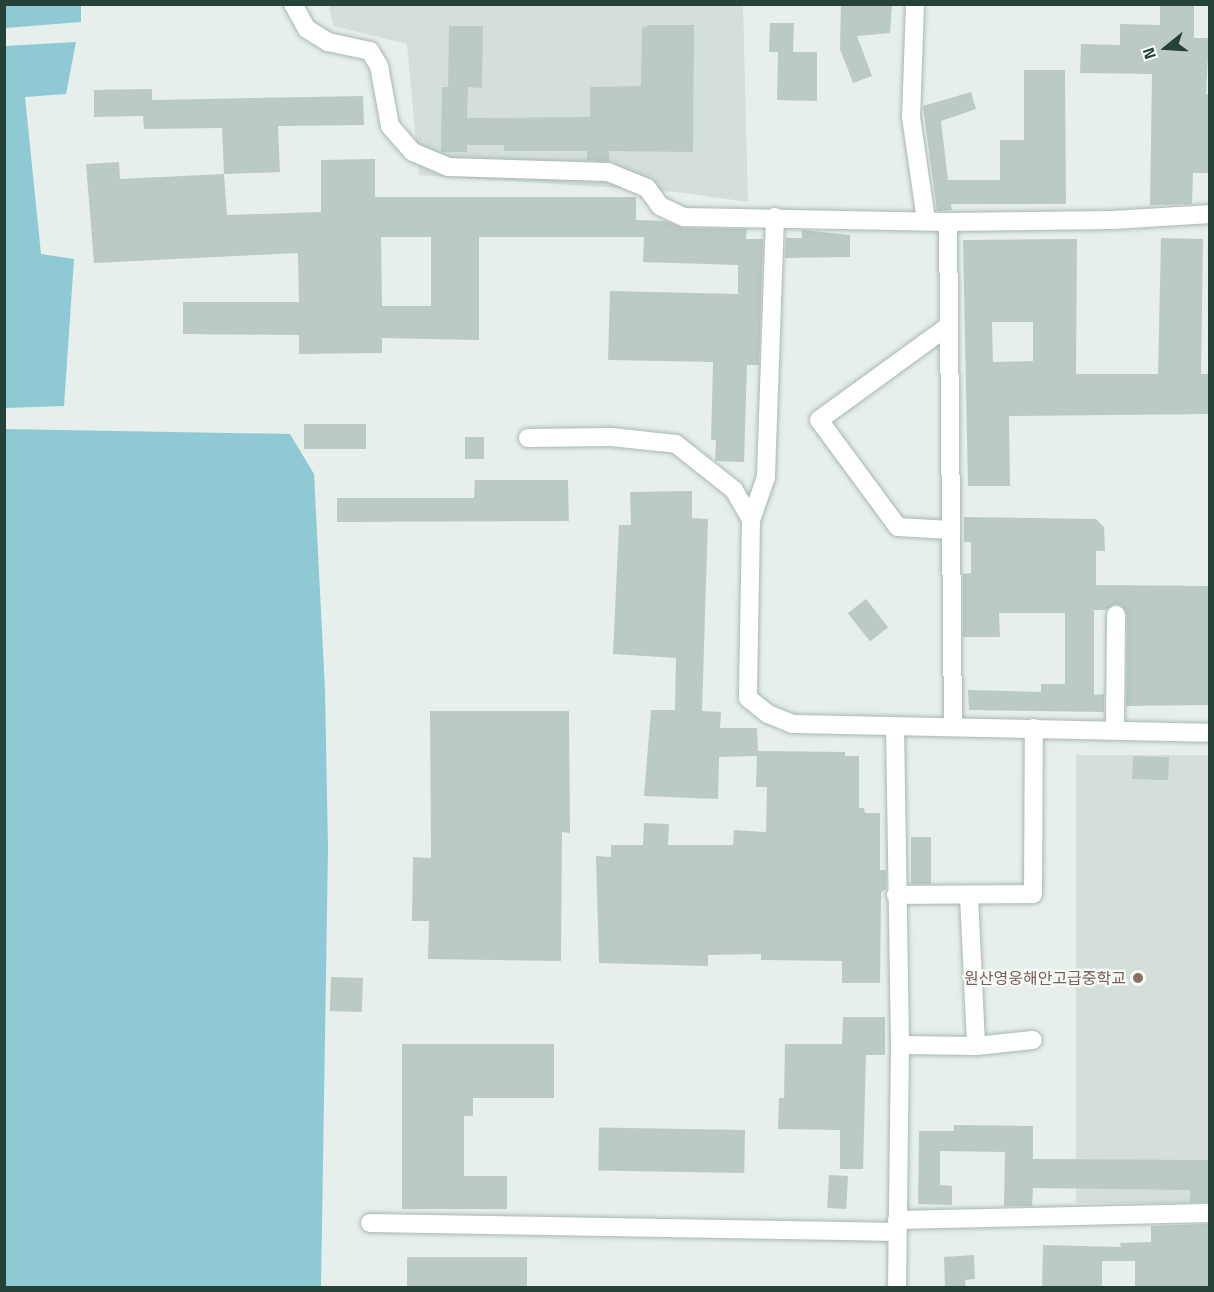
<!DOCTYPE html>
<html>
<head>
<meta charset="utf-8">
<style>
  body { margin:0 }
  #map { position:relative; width:1214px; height:1292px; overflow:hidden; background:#e6efeb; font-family:"Titillium Web","Noto Sans KR",sans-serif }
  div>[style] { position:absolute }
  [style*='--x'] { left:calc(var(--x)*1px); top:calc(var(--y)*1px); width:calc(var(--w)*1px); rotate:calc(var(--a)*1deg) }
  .built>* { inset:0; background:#d4dfda; transform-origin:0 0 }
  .water>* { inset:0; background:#8ec9d4 }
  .building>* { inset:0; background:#bbcac4; transform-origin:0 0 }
  .roads { filter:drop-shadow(0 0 2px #a8b8b2) drop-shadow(0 0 2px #a8b8b2) }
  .minor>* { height:18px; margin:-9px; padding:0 9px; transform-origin:9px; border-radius:9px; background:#fff }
  .dots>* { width:16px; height:16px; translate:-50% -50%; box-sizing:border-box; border:3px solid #f7fbf9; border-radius:50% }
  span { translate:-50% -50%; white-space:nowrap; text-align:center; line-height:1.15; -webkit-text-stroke:4.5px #f7fbf9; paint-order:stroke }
  .education-label { font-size:16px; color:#785e54 }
  .right { translate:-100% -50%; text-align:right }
  .frame { position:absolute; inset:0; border:6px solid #24423a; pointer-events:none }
  .north { position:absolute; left:1136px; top:18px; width:60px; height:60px; -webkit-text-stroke:4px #f7fbf9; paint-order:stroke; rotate:252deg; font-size:16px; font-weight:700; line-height:24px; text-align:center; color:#24423a }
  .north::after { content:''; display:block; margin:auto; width:21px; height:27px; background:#24423a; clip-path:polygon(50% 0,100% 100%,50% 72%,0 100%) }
</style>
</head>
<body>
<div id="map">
  <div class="built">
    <i style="clip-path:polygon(329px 5px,743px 5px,748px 202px,677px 192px,419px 175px,407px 44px,333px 26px)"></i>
    <i style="left:1076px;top:755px;width:133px;height:448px"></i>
  </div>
  <div class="water">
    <i style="clip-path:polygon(5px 4px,81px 5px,81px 22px,5px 28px)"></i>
    <i style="clip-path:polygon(76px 42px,66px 94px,25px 97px,41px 254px,74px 259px,64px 406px,5px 408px,5px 46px)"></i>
    <i style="clip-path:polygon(5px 429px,290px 434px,314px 474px,325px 690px,328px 848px,321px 1287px,5px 1287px)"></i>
  </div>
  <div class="building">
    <i style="clip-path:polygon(841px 4px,892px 4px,890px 33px,857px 36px,872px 76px,853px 83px,840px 49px)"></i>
    <i style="clip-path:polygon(1160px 4px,1194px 4px,1194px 38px,1209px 38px,1206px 94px,1209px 94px,1209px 173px,1193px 173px,1192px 204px,1150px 205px,1152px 74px,1080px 73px,1081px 44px,1120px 45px,1120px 24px,1160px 25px)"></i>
    <i style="clip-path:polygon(770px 23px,794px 23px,793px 52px,817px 52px,817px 101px,777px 100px,778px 52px,769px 52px)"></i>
    <i style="clip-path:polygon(650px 25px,694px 25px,693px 152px,609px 151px,609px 161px,602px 161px,587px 160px,587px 151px,504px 151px,504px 145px,467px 145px,467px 152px,441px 152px,442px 87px,448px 87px,449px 26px,483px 26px,482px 88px,468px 87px,467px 118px,590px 117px,590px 87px,641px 86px,642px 28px)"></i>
    <i style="clip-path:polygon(1024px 70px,1065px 70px,1066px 204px,951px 204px,952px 210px,937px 211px,923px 106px,971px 92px,976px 109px,941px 121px,948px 180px,1000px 180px,1000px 140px,1024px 140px)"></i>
    <i style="clip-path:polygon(152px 89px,152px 100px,363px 96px,364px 125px,278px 126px,280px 172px,224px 174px,222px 128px,144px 129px,143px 116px,94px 117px,94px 90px)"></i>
    <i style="clip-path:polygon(evenodd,375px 159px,375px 197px,636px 197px,636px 220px,666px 221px,684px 228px,747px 229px,746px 239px,763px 239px,759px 365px,747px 365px,744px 462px,715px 461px,716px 440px,711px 440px,713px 362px,608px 360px,610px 291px,738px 294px,738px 265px,643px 262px,644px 237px,479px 237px,479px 340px,382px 338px,382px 353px,299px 354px,299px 335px,183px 334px,183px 302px,299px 302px,298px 253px,94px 263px,86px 164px,119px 162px,120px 179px,224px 174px,227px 215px,321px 212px,321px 160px,375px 159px,381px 237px,431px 237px,431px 306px,382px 306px,381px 237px)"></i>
    <i style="clip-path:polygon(802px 230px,850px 235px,850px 257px,785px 258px,786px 238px,802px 238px)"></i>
    <i style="clip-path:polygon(evenodd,1161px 238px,1203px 239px,1201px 374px,1209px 374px,1209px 414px,1009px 416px,1010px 486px,968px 486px,963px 240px,1077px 239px,1076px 374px,1158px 374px,1161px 238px,992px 322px,1033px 322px,1033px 361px,993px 362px,992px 322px)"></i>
    <i style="left:304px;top:424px;width:62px;height:25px"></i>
    <i style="left:465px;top:437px;width:19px;height:22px"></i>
    <i style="clip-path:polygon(475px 480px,568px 480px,569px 521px,337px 522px,337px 498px,474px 498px)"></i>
    <i style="clip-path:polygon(692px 491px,692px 518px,708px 519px,702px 711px,721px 712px,720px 728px,757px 728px,758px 751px,845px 752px,845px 756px,859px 756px,859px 808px,864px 808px,865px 813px,880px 813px,880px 870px,886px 870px,886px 889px,881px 892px,880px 983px,842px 983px,842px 961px,761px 960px,761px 954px,708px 955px,708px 966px,599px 963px,596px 856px,611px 857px,611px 845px,643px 845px,644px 823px,669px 824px,668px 845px,733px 845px,734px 830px,766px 832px,767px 787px,756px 787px,757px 756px,719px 757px,718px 799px,644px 796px,651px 710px,675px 710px,676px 658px,613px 654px,619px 525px,631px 525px,630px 492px)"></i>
    <i style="clip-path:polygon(964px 517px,1096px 519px,1104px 527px,1105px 551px,1096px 551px,1096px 585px,1209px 586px,1209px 705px,1126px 706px,1127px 615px,1122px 606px,1116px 604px,1106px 610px,1094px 610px,1094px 695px,1104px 694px,1104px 712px,969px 710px,968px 690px,1041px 692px,1041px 684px,1065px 684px,1065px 613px,999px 613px,1000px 637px,963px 637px,963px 574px,971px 573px,971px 542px,964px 542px)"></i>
    <i style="left:866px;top:599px;width:36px;height:23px;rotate:52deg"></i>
    <i style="clip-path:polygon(430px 711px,569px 711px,570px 833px,562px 832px,561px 961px,428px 959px,429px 921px,412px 921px,413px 857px,431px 858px)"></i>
    <i style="left:1133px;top:756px;width:36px;height:23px;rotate:2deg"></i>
    <i style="left:911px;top:837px;width:20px;height:47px"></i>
    <i style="left:331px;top:977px;width:32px;height:34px;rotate:2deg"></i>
    <i style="clip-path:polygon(843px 1017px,885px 1017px,885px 1055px,866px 1055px,863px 1169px,840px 1169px,840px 1130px,778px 1129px,779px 1098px,784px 1098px,785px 1044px,842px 1044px)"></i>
    <i style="clip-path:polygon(402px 1044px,554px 1044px,554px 1098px,473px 1098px,473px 1116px,464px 1116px,464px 1176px,507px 1176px,507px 1209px,402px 1209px)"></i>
    <i style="clip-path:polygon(954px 1125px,1033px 1126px,1033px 1159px,1209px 1160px,1209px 1202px,1190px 1202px,1190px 1190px,1033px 1188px,1032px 1206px,1004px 1206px,1005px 1152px,940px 1151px,940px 1185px,952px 1186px,952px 1205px,918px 1204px,919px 1131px,954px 1131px)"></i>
    <i style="left:745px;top:1130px;width:43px;height:146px;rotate:91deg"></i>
    <i style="left:829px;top:1175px;width:19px;height:33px;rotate:3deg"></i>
    <i style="clip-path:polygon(1209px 1224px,1209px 1287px,1135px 1287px,1135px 1261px,1102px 1261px,1102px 1287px,1042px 1287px,1043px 1245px,1121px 1247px,1120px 1243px,1151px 1242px,1151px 1226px)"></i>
    <i style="clip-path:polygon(974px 1255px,975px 1279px,965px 1280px,966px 1287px,945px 1287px,944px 1257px)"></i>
    <i style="left:527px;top:1257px;width:30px;height:120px;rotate:90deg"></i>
  </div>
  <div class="roads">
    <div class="minor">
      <i style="--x:293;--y:4;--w:29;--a:61"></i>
      <i style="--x:307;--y:29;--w:25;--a:32"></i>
      <i style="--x:328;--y:42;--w:43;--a:12.1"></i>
      <i style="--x:370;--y:51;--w:17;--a:59"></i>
      <i style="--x:379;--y:66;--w:61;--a:79.6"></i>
      <i style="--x:390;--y:126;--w:35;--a:49"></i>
      <i style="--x:413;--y:152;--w:38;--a:23"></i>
      <i style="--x:448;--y:167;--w:160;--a:1.8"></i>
      <i style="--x:608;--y:172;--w:42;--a:22.3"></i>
      <i style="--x:647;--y:188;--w:22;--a:54"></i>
      <i style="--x:660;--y:206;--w:26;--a:25"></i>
      <i style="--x:684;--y:217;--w:264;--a:1.1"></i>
      <i style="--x:948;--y:222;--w:165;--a:-0.7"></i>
      <i style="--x:1113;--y:220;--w:97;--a:-3.5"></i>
      <i style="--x:915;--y:4;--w:113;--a:92"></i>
      <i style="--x:911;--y:117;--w:104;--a:81.7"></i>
      <i style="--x:775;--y:217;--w:260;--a:92"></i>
      <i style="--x:766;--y:477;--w:46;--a:109.2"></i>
      <i style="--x:751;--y:520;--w:178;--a:91"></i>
      <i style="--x:748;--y:698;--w:26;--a:39"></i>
      <i style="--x:768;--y:714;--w:27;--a:22"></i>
      <i style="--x:793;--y:724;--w:417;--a:1.2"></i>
      <i style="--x:948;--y:222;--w:503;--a:89.43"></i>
      <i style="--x:947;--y:327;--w:158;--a:144"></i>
      <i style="--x:819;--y:420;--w:133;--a:53.6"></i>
      <i style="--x:898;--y:527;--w:52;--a:3.3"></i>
      <i style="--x:528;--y:438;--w:83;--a:-0.7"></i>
      <i style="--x:611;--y:437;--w:65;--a:6.1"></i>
      <i style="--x:676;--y:444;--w:74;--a:38.4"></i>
      <i style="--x:734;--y:490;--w:34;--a:60"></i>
      <i style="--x:895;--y:726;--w:319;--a:89.1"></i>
      <i style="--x:900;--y:1045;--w:243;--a:90.7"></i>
      <i style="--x:1115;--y:730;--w:115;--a:-89.5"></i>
      <i style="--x:896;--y:895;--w:137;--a:-0.4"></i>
      <i style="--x:1033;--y:894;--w:166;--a:-89.7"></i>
      <i style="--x:969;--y:896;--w:150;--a:87.3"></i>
      <i style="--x:900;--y:1045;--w:76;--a:0.8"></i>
      <i style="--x:976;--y:1046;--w:57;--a:-6"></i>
      <i style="--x:897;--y:1220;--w:313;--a:-1.3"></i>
      <i style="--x:370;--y:1223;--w:527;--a:0.98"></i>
    </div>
  </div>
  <div class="dots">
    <i style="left:1138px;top:978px;background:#8d6e63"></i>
  </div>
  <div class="education-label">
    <span class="right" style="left:1126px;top:978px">원산영웅해안고급중학교</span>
  </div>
  <div class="frame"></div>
  <div class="north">N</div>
</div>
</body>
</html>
